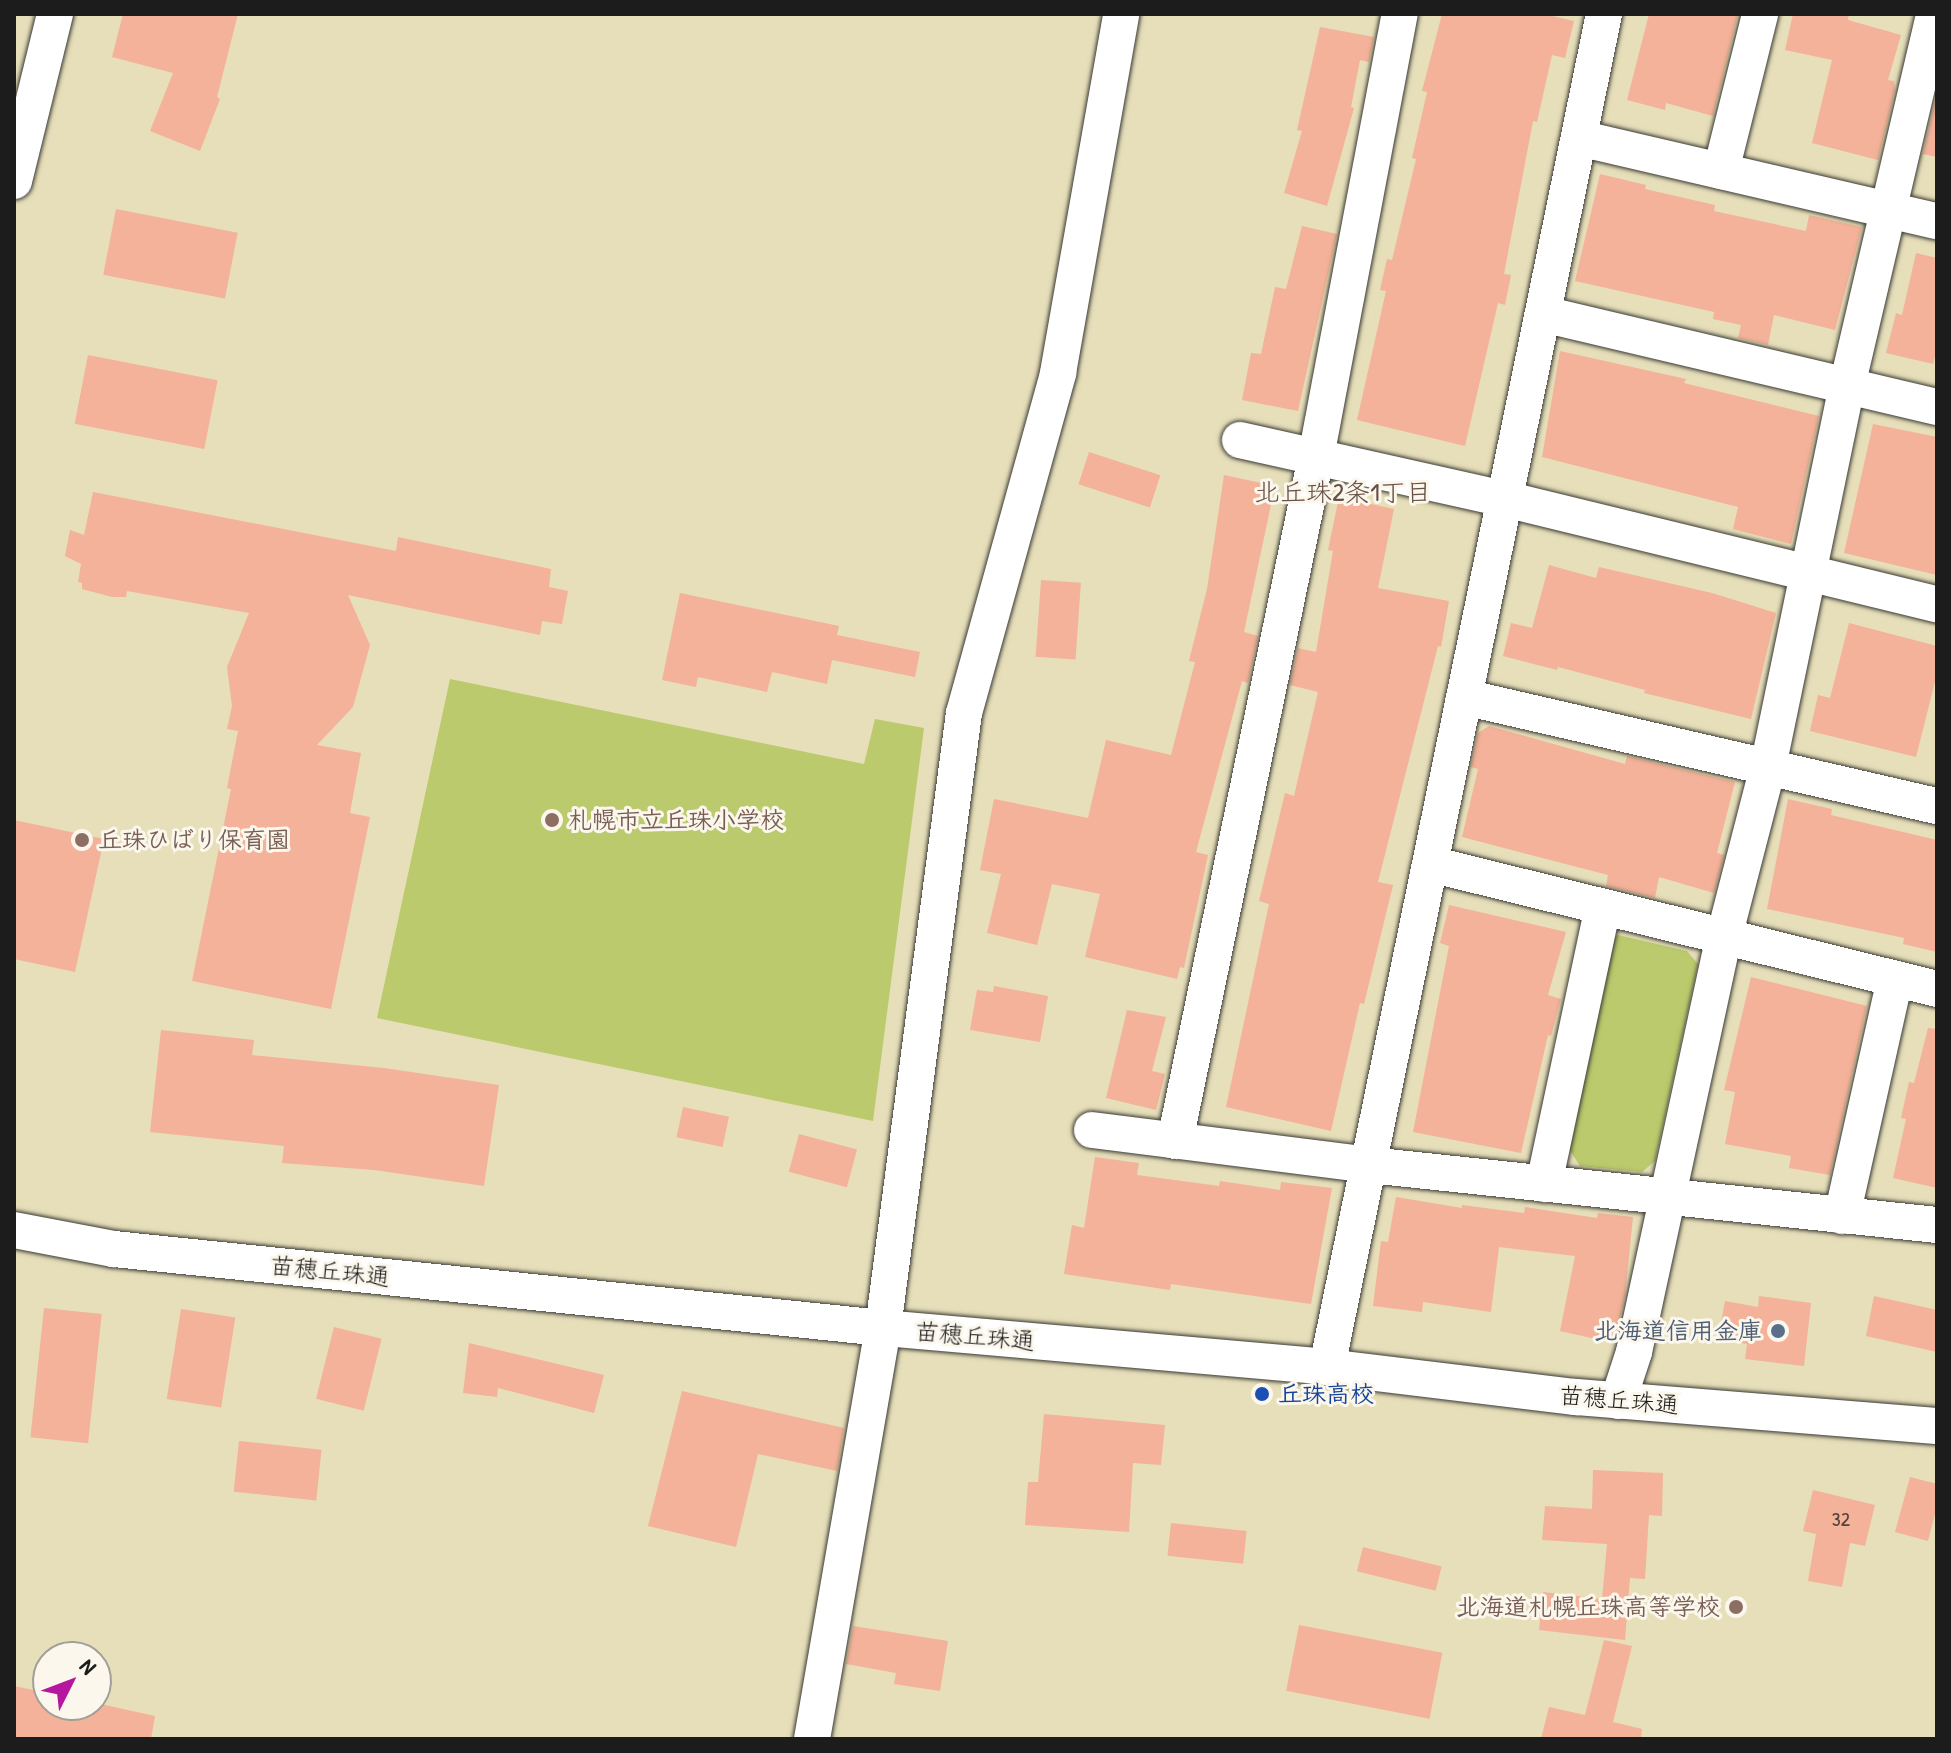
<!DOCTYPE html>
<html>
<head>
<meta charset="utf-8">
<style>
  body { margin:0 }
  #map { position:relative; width:1951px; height:1753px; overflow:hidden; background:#e6dfba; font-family:"Patrick Hand","Klee One",sans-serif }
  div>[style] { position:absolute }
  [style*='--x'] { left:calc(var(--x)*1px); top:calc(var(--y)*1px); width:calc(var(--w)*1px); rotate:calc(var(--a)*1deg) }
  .green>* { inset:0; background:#bbca6c }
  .building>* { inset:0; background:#f3b299; transform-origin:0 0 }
  .roads { filter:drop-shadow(0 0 2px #3a3934) drop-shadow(0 0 2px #3a3934) }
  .minor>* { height:36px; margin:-18px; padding:0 18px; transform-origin:18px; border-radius:18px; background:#fff }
  .dots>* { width:22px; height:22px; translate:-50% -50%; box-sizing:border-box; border:4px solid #fbf7ec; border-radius:50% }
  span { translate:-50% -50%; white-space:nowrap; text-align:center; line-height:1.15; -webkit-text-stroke:6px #fbf7ec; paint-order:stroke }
  .number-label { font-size:20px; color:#52423b }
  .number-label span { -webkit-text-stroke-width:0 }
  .education-label { font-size:24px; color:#785e54; font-weight:700 }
  .left { translate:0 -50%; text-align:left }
  .right { translate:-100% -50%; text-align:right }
  .street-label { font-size:24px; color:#1c1c1c }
  .service-label { font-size:24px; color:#4e5e75; font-weight:700 }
  .transit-label { font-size:24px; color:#164399; font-weight:700 }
  .neighbourhood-label { font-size:26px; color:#675048 }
  .frame { position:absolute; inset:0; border:16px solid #1c1c1c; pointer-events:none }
  .north { position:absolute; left:32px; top:1641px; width:80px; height:80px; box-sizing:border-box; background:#fbf7ec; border:2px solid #a29f99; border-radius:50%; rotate:48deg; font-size:22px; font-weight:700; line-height:32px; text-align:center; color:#1c1c1c }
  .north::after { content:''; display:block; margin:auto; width:28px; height:36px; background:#b5179e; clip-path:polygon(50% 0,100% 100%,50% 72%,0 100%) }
</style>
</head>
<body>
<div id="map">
  <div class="green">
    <i style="clip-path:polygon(450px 679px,864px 764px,875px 719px,924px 728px,873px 1121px,377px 1018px)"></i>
    <i style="clip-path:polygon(1618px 935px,1687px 951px,1698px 964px,1655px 1161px,1642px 1172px,1580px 1166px,1569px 1149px,1610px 940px)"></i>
  </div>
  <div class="building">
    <i style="clip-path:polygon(123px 14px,238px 14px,217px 97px,220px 99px,200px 151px,150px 131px,173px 73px,112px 57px)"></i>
    <i style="clip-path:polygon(1442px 14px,1544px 14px,1574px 21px,1565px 58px,1552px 55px,1537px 122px,1533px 121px,1504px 274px,1511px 275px,1505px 305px,1498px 303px,1465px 446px,1357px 420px,1386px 291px,1380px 290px,1387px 259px,1392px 260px,1416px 159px,1412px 158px,1427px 92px,1422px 91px)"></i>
    <i style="clip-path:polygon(1649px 14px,1738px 14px,1713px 116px,1666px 103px,1665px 110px,1627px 100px)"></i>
    <i style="clip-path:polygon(1793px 14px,1849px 14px,1848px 20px,1901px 35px,1888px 80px,1894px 81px,1895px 90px,1878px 160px,1812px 143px,1832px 60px,1785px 50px)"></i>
    <i style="clip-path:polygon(1320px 27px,1374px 37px,1369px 62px,1360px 60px,1351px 107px,1354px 108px,1327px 206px,1284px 193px,1302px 131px,1297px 130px)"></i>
    <i style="clip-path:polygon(1935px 101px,1937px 101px,1937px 157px,1923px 154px)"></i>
    <i style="clip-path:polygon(1600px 174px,1646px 185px,1645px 189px,1715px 205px,1714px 211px,1806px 231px,1809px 215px,1862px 227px,1835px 330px,1774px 315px,1768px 345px,1738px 338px,1741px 325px,1713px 319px,1714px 312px,1575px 281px)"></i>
    <i style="left:116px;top:209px;width:124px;height:67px;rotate:11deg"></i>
    <i style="clip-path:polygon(1302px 226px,1337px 234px,1298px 411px,1242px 400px,1251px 353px,1261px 354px,1275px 287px,1286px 289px)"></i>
    <i style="clip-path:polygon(1916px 253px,1937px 258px,1937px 348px,1933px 364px,1886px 353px,1896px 313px,1902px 315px)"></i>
    <i style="clip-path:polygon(1560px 351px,1686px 379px,1684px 383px,1819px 416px,1791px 544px,1733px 529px,1738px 507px,1542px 457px)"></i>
    <i style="left:88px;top:355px;width:132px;height:70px;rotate:11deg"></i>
    <i style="clip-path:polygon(1873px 424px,1937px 437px,1937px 575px,1844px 553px)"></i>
    <i style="left:1089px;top:452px;width:75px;height:34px;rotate:18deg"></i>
    <i style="clip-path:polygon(1224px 475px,1275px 486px,1244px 632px,1258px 636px,1248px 683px,1242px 681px,1196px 852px,1208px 855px,1184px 968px,1180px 967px,1177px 979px,1085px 957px,1100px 894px,1052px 884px,1037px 945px,987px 933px,1001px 874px,980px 870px,994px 799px,1088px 818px,1106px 740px,1171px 755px,1195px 662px,1189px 661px,1207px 589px)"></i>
    <i style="clip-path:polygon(93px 492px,396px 551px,398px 537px,551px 569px,549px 587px,568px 591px,562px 624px,542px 621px,540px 635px,348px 595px,370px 645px,353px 707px,317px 745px,361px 753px,350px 813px,370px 817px,331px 1009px,192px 981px,231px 789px,227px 788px,238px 731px,227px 729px,232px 706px,227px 667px,249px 613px,127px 591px,126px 597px,112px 597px,82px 589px,82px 583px,78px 582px,81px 564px,65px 556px,70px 530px,84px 535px)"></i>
    <i style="clip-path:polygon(1339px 497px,1394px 509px,1378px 588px,1449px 601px,1441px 647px,1438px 646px,1378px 882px,1393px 885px,1364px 1004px,1360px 1003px,1331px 1131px,1226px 1107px,1269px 904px,1259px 901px,1285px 793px,1294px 796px,1318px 692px,1290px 685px,1298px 648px,1316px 652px,1333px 551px,1328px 550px)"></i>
    <i style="clip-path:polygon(1549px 565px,1596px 578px,1599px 567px,1712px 593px,1776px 613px,1751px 719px,1644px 693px,1645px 690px,1558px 667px,1557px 670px,1503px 656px,1511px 623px,1532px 628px)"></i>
    <i style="left:1041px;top:580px;width:40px;height:77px;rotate:4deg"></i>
    <i style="clip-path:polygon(680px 593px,839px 626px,837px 635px,920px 652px,915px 677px,832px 660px,827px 684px,772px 672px,767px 692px,698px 677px,696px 687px,662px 680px)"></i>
    <i style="clip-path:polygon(1849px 623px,1937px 646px,1937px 674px,1916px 757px,1810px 731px,1818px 695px,1830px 698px)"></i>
    <i style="clip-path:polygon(1489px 726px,1625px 764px,1627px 756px,1735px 782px,1717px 853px,1724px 855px,1714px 893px,1659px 877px,1655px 898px,1606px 886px,1608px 875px,1462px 837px,1478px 769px,1471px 767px,1478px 733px)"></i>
    <i style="clip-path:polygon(1788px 799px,1832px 809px,1831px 815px,1937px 840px,1937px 952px,1903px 944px,1904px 938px,1767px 909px)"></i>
    <i style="clip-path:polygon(14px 820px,104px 839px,75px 972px,14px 959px)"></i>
    <i style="clip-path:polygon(1449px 905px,1566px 932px,1548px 995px,1561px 999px,1551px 1036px,1548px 1035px,1521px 1153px,1413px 1132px,1449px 946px,1440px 943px)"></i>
    <i style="clip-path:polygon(1751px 977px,1867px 1006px,1830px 1175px,1789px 1168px,1791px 1156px,1725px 1144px,1735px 1092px,1724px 1090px)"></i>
    <i style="clip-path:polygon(994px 986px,1048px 996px,1040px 1042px,970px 1030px,977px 990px,993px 992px)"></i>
    <i style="clip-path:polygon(1127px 1010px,1166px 1017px,1152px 1071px,1165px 1074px,1156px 1110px,1106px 1098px)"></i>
    <i style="clip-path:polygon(1928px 1028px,1937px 1029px,1937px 1188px,1893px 1178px,1906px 1119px,1901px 1118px,1909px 1082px,1914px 1083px)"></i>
    <i style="clip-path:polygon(161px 1030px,254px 1040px,252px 1055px,384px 1068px,499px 1085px,484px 1186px,374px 1170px,282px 1163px,284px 1146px,150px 1132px)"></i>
    <i style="left:683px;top:1107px;width:47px;height:31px;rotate:12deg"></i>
    <i style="left:799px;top:1134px;width:60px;height:39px;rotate:15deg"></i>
    <i style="clip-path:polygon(1095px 1157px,1139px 1163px,1137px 1175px,1219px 1186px,1220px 1181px,1280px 1190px,1281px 1182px,1332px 1188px,1311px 1304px,1171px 1284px,1170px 1290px,1064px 1274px,1072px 1225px,1084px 1228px)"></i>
    <i style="clip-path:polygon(1396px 1197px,1462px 1208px,1462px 1205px,1524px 1213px,1525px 1207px,1597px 1218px,1598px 1213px,1633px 1217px,1625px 1296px,1614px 1343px,1560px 1331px,1575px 1256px,1499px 1247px,1491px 1312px,1423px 1302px,1422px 1312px,1373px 1306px,1381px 1241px,1388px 1242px)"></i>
    <i style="clip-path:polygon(1759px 1296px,1811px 1303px,1804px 1366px,1745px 1359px,1747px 1344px,1718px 1339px,1725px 1301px,1758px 1307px)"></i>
    <i style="clip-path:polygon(1874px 1296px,1937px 1310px,1937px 1352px,1866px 1336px)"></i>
    <i style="left:44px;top:1308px;width:58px;height:130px;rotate:6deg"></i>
    <i style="left:181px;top:1309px;width:55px;height:91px;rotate:9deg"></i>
    <i style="left:334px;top:1327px;width:49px;height:74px;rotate:14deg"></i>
    <i style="clip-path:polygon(469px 1343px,604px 1375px,594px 1413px,498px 1388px,497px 1397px,463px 1393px)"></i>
    <i style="clip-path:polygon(682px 1391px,844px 1428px,837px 1471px,758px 1454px,736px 1547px,648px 1526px)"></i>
    <i style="clip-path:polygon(1044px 1414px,1165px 1425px,1161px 1465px,1133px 1463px,1129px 1532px,1025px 1525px,1028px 1482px,1038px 1482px)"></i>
    <i style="left:239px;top:1441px;width:83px;height:51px;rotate:6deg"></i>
    <i style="clip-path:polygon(1593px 1470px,1663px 1473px,1662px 1516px,1649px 1515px,1645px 1579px,1630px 1578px,1625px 1640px,1539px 1630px,1543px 1592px,1602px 1599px,1607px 1544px,1542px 1540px,1545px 1506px,1592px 1509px)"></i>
    <i style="clip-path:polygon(1910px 1477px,1937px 1484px,1937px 1507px,1928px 1541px,1895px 1532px)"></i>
    <i style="clip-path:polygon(1813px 1490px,1875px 1505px,1865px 1546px,1850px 1543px,1842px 1587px,1808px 1581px,1816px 1534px,1803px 1531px)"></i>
    <i style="left:1171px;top:1523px;width:76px;height:33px;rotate:6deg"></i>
    <i style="left:1363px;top:1547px;width:81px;height:25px;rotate:14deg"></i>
    <i style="left:1299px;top:1625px;width:146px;height:67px;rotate:11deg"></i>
    <i style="clip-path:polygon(853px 1626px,948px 1641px,940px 1691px,894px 1684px,896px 1673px,846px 1664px)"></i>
    <i style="clip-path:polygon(1604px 1640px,1632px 1646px,1613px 1722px,1642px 1729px,1641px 1739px,1541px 1739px,1549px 1707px,1585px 1715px)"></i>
    <i style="clip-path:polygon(14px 1686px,48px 1693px,48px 1705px,105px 1705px,155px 1716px,151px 1739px,14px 1739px)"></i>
  </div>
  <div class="roads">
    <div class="minor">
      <i style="--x:1579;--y:138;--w:367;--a:13.1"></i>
      <i style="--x:1721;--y:171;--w:162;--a:-76"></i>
      <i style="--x:14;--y:181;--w:172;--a:-76.2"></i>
      <i style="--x:1543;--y:314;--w:405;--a:13.3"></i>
      <i style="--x:1240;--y:440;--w:271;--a:12.6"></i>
      <i style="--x:1505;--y:499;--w:445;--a:13.7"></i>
      <i style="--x:1464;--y:697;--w:485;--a:13"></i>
      <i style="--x:1430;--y:864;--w:522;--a:13.85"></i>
      <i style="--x:1092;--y:1130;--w:279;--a:7.2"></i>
      <i style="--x:1369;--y:1165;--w:571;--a:6.03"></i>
      <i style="--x:1175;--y:1141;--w:698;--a:-78.35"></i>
      <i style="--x:1316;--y:457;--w:451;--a:-79.3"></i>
      <i style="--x:1544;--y:1184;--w:283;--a:-78"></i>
      <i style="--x:1842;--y:1216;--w:243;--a:-77.4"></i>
      <i style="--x:14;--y:1230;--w:102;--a:10.8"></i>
      <i style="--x:114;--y:1249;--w:773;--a:5.87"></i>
      <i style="--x:883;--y:1328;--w:446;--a:5"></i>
      <i style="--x:1327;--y:1367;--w:251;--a:6.9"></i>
      <i style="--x:1576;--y:1397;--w:362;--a:4.6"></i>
      <i style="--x:1327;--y:1367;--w:1381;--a:-78.43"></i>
      <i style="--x:1618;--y:1401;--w:52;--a:-71.9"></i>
      <i style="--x:1634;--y:1352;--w:425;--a:-77.8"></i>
      <i style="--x:1724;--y:937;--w:176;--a:-75.5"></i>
      <i style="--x:1768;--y:767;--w:389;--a:-78.3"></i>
      <i style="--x:1847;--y:386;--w:382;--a:-76.8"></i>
      <i style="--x:812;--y:1739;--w:417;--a:-80.2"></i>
      <i style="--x:883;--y:1328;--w:620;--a:-82.5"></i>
      <i style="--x:964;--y:713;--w:353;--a:-74.5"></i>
      <i style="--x:1058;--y:373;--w:364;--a:-80"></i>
    </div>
  </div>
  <div class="dots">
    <i style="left:552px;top:820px;background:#8d6e63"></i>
    <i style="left:82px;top:840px;background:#8d6e63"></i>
    <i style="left:1778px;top:1331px;background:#5c6f8a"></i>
    <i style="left:1262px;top:1394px;background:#1a4fb4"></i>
    <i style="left:1736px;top:1607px;background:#8d6e63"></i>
  </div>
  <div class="number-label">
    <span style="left:1841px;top:1518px">32</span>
  </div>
  <div class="education-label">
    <span class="left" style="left:568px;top:820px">札幌市立丘珠小学校</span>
    <span class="left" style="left:98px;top:840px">丘珠ひばり保育園</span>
    <span class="right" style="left:1720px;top:1607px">北海道札幌丘珠高等学校</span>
  </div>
  <div class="street-label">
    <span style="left:330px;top:1271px;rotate:6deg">苗穂丘珠通</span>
    <span style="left:975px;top:1336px;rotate:5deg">苗穂丘珠通</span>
    <span style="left:1619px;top:1400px;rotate:5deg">苗穂丘珠通</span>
  </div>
  <div class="service-label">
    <span class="right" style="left:1762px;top:1331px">北海道信用金庫</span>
  </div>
  <div class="transit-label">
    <span class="left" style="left:1278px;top:1394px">丘珠高校</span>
  </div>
  <div class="neighbourhood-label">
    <span style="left:1343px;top:492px">北丘珠2条1丁目</span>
  </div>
  <div class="frame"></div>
  <div class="north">N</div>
</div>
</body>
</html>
